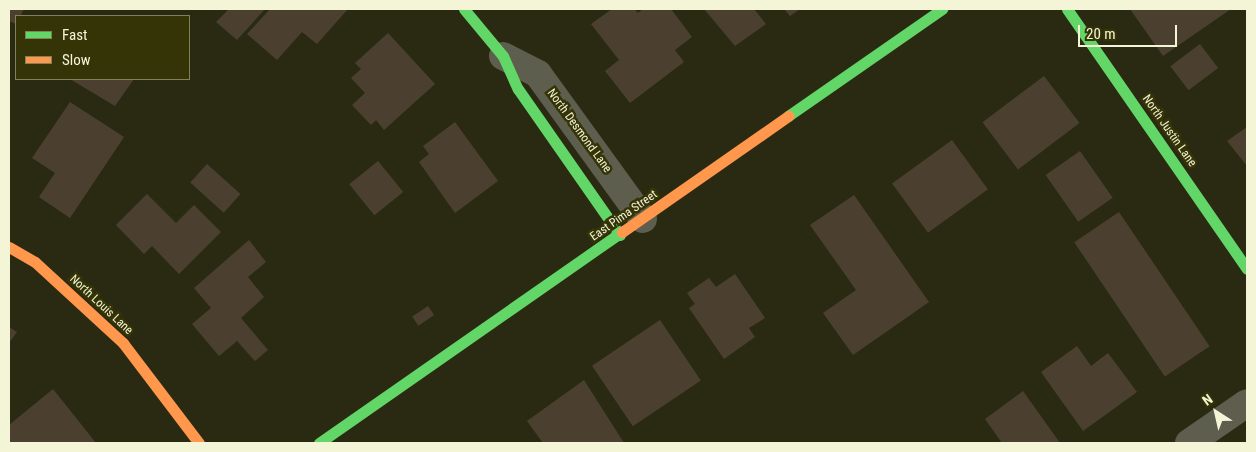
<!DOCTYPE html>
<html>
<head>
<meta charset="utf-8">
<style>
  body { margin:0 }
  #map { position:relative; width:1256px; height:452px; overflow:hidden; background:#2a2a12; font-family:"Roboto Condensed",sans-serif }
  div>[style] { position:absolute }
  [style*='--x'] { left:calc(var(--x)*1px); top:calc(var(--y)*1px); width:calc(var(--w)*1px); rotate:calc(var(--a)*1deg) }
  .building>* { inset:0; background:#4b402f; transform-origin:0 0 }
  .street>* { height:28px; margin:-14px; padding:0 14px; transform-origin:14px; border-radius:14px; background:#5e5e4f }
  .fast>* { height:11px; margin:-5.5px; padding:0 5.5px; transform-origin:5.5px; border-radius:5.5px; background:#63d668 }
  .slow>* { height:11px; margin:-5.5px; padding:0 5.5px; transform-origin:5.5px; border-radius:5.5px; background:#ff974d }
  span { translate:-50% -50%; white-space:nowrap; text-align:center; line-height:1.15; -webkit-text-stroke:5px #353407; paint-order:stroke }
  .street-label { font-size:12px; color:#f4f5d7 }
  .frame { position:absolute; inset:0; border:10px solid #f4f5d7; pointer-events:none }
  .legend { position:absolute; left:15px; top:15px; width:175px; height:65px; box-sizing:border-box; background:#353407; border:1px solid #81815a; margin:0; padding:6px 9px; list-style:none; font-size:15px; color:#f4f5d7 }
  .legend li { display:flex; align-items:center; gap:10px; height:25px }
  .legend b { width:25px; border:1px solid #81815a }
  .north { position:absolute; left:1191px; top:387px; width:50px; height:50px; -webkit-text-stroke:4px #353407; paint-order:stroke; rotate:325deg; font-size:14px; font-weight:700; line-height:20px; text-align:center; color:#f4f5d7 }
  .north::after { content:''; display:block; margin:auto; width:18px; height:22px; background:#f4f5d7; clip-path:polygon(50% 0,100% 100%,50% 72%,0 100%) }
  .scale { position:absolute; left:1078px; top:25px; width:99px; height:22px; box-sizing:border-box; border:2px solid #f4f5d7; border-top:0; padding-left:6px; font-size:15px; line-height:18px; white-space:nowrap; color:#f4f5d7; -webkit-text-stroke:4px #353407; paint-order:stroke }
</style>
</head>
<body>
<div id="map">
  <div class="building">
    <i style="clip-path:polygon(9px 9px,24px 9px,16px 24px,9px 21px)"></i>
    <i style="clip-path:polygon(229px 9px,265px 9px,237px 40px,216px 22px)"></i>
    <i style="clip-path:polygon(270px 9px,348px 9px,317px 44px,302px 32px,277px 60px,247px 34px)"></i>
    <i style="clip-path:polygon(612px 9px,634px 9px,638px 13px,643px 9px,671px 9px,692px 37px,675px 50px,684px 62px,630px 103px,605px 71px,619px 60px,591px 24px)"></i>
    <i style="clip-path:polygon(704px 9px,754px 9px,766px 24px,735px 46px)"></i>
    <i style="clip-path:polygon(784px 9px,800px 9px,790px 16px)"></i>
    <i style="clip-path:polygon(1130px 9px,1231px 9px,1163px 56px)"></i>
    <i style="clip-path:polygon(388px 33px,435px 84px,384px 130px,376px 120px,371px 125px,352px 105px,365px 93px,351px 78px,361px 69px,355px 63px)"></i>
    <i style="left:1200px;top:44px;width:30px;height:37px;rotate:53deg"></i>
    <i style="left:1044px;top:76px;width:59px;height:77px;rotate:53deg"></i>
    <i style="clip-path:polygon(70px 79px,134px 79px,115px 106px)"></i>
    <i style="clip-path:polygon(70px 102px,124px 137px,70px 218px,39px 197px,55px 173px,32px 158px)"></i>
    <i style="clip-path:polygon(455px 122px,498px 181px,455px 213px,419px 162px,429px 154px,423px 146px)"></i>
    <i style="clip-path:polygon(1247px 127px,1247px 166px,1227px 141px)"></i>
    <i style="left:952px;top:140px;width:61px;height:74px;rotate:54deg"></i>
    <i style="left:1080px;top:151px;width:57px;height:42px;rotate:55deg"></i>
    <i style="left:378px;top:161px;width:40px;height:37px;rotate:51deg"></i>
    <i style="left:207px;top:164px;width:45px;height:25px;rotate:42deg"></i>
    <i style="clip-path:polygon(147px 194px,176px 223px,194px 205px,221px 232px,179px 274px,152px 246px,144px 254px,116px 225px)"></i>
    <i style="clip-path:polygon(854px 195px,929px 302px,853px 355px,823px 313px,856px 290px,810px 225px)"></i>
    <i style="left:1119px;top:212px;width:162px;height:54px;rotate:56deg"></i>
    <i style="clip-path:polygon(249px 240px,266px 262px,248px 277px,264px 297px,241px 318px,268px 350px,255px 361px,237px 341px,219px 356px,192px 324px,211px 308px,194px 288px)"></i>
    <i style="clip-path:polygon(735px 274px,765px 318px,749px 328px,755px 337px,724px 359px,689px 308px,695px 304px,687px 293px,709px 278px,716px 287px)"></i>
    <i style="left:428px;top:306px;width:11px;height:19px;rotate:56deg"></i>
    <i style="left:660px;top:320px;width:73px;height:82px;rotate:56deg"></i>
    <i style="clip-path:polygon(9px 327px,17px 332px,9px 343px)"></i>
    <i style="clip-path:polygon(1077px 346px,1091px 366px,1108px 353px,1137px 392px,1083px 431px,1041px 372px)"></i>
    <i style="clip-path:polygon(584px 380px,624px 443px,543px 443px,527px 421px)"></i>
    <i style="clip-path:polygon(53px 389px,96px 443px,9px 443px,9px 425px)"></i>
    <i style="clip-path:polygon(1023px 391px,1060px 443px,1002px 443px,985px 419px)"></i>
  </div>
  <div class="street">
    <i style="--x:503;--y:56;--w:39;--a:27"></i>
    <i style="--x:538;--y:74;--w:179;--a:54.1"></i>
    <i style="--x:1189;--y:443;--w:70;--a:-34.6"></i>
  </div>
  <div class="fast">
    <i style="--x:464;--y:9;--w:61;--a:50.3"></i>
    <i style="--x:503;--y:56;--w:36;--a:66"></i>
    <i style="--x:518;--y:89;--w:178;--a:55.1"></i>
    <i style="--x:1067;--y:9;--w:316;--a:55.3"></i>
    <i style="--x:788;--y:116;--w:188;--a:-34.8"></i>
    <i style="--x:319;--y:443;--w:369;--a:-34.9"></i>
  </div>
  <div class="slow">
    <i style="--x:622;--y:232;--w:203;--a:-34.9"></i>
    <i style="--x:9;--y:247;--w:30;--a:30"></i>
    <i style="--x:35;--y:262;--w:120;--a:42.6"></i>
    <i style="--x:123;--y:343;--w:126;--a:52.8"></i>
  </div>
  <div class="street-label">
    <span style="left:579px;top:131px;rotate:54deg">North Desmond Lane</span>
    <span style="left:1169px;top:131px;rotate:55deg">North Justin Lane</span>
    <span style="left:624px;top:216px;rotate:-35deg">East Pima Street</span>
    <span style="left:101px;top:305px;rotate:43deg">North Louis Lane</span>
  </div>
  <div class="frame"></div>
  <ul class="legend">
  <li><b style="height:6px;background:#63d668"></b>Fast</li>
  <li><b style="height:6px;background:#ff974d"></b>Slow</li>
  </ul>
  <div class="north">N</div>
  <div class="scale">20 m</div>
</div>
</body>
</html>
